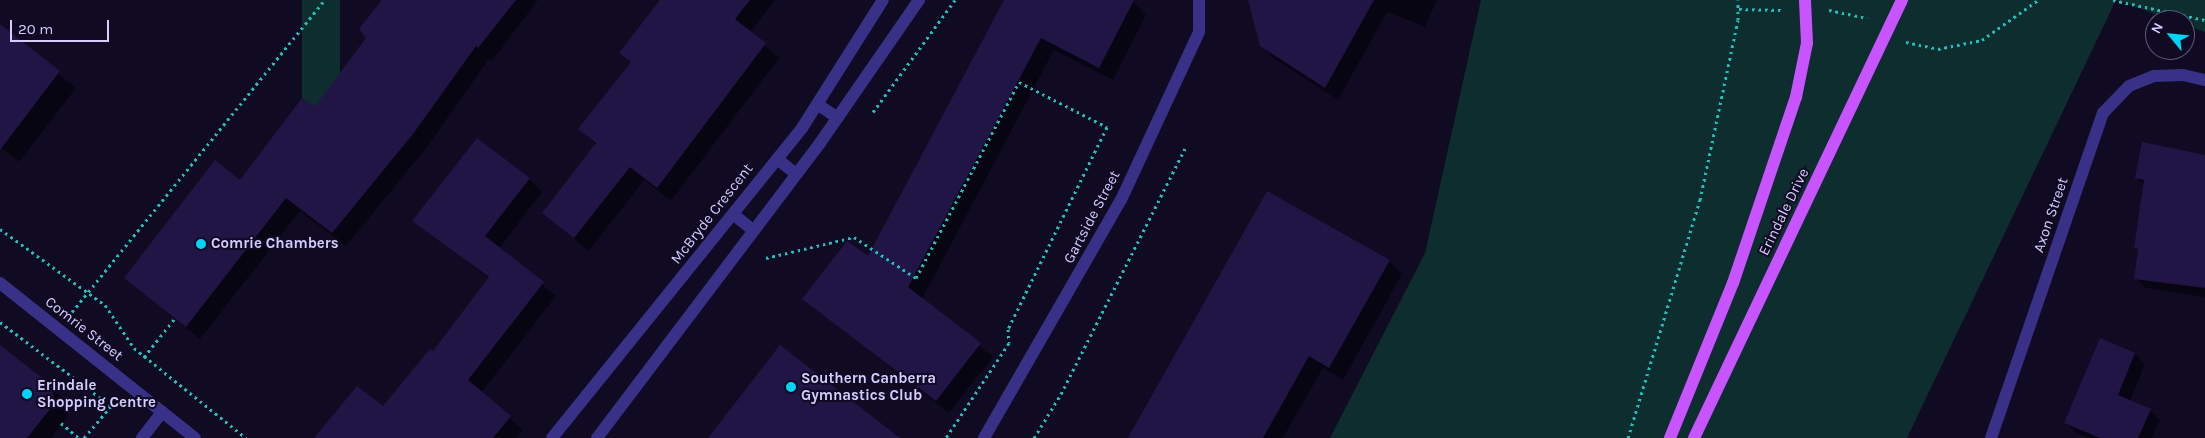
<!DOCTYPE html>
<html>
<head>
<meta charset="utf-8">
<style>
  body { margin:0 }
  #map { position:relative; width:2205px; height:438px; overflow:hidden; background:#100b23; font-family:Karla,sans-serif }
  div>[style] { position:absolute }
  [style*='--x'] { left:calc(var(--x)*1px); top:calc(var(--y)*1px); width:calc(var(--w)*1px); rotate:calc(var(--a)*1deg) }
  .green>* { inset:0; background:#0e2d2e; transform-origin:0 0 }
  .shadow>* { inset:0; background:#0007 }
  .building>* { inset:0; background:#211546 }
  .path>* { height:3px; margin-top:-1.5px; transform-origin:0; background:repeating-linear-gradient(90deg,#22bfbc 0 2.5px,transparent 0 6.5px) }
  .minor>* { height:12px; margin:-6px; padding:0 6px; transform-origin:6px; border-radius:6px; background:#383187 }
  .tertiary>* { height:12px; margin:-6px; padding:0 6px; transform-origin:6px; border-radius:6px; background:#383187 }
  .primary>* { height:12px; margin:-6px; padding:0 6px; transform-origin:6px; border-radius:6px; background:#c754ff }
  .dots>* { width:14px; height:14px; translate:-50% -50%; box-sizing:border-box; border:2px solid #100b23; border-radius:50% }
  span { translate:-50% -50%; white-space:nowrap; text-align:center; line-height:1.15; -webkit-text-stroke:4px #100b23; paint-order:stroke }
  .street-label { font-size:15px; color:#d5cdff }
  .poi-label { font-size:15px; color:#d5cdff; font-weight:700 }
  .left { translate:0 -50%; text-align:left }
  .north { position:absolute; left:2145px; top:10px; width:50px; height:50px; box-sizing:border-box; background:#100b23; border:1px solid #5f597b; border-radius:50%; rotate:298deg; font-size:14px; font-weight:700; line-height:20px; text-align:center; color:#d5cdff }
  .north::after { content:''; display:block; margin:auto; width:18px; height:22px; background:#00d5f8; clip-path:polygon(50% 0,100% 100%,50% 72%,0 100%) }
  .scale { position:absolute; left:10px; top:20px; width:99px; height:22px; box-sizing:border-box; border:2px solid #d5cdff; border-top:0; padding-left:6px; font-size:15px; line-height:18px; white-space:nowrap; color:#d5cdff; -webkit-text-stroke:4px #100b23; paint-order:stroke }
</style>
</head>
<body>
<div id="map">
  <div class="green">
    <i style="left:302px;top:0;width:38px;height:180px"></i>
    <i style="clip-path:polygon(1481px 0,2116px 0,1907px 438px,1330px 438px,1425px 253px)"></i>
    <i style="clip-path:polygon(2117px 0,2205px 0,2205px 32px,2185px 25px,2185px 20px,2171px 20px)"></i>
  </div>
  <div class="shadow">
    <i style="clip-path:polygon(383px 0,538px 0,492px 61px,489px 59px,427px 147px,346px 246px,300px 211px,200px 339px,126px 278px,240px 182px,315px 108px,367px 38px)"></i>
    <i style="clip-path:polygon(662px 0,775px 0,750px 32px,779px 58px,671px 201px,644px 180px,589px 251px,544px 213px,596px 145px,580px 129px,631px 63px,621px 52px)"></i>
    <i style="clip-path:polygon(1005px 0,1132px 0,1146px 15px,1113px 80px,1054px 50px,922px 299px,993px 357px,949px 413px,804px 299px,868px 258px)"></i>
    <i style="clip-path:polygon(1250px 0,1437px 0,1425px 27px,1387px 12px,1338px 100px,1275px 59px,1261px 45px)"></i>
    <i style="clip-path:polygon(0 26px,76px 88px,19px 162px,0 147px)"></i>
    <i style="clip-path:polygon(2205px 156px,2205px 297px,2146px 288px,2136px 278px,2139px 252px,2135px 248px,2145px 186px,2136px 177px)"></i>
    <i style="clip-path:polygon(529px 179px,542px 192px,499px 249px,556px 296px,481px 393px,523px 430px,516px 438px,329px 438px,383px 408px,433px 353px,489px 279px,414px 220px)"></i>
    <i style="clip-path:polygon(1389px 261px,1402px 274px,1343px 380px,1323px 368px,1283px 438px,1130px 438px)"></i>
    <i style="clip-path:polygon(2101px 340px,2135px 354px,2145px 364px,2130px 401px,2150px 410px,2160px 420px,2152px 438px,2089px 438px,2076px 433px,2065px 422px)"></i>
    <i style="clip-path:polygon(0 347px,64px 399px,68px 416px,51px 438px,0 438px)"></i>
  </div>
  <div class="building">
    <i style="clip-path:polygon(382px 0,516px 0,478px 48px,476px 46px,413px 134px,332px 233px,286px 198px,186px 327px,124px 278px,215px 160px,240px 180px,302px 98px,315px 106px,366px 38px,359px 29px)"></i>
    <i style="clip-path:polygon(660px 0,750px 0,735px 19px,766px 43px,657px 188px,630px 167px,574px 238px,542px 213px,596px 143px,578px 129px,631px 62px,619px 53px)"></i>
    <i style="clip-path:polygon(1004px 0,1134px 0,1099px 68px,1041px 38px,908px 287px,981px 343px,936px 401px,802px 299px,847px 241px,868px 256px)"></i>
    <i style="clip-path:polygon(1248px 0,1374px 0,1325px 88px,1260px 46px)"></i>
    <i style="clip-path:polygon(0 24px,60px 71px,0 150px)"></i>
    <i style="clip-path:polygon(477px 138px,530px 178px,485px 236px,544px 282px,468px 380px,511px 416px,493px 438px,314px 438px,357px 386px,383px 406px,430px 349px,433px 351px,489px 277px,412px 221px)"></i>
    <i style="clip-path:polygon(2142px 142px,2205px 155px,2205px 288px,2134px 279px,2138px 249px,2134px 248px,2144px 180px,2135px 178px)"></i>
    <i style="clip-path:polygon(1267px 191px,1390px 260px,1329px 368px,1309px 356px,1263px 438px,1128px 438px)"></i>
    <i style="clip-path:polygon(2100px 338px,2135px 353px,2118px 395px,2151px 409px,2138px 438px,2100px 438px,2064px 423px)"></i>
    <i style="clip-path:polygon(0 345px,51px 385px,55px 403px,27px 438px,0 438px)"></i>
    <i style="clip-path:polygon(780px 345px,900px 438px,708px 438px)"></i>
  </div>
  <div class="path">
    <i style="--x:2113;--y:0;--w:94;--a:12.3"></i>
    <i style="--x:1739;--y:9;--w:44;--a:1.3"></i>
    <i style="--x:1829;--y:10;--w:39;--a:12"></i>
    <i style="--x:1906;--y:42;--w:33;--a:12"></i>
    <i style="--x:1938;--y:49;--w:45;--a:-11.6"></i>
    <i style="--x:1982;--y:40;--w:69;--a:-35.5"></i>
    <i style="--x:873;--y:112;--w:139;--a:-53.8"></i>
    <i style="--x:0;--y:229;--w:130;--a:35.9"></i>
    <i style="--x:105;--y:305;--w:52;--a:56"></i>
    <i style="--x:134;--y:348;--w:144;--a:38.8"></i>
    <i style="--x:766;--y:258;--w:90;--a:-13.4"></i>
    <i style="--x:854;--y:237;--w:74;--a:33.5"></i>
    <i style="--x:916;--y:278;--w:221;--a:-62.3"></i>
    <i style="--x:1019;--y:82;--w:99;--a:27.1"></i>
    <i style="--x:1107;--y:127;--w:225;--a:116.1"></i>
    <i style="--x:1008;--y:329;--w:14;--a:86"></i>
    <i style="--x:1009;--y:343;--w:114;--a:123.6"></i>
    <i style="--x:72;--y:312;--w:402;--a:-51"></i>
    <i style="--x:0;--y:322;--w:139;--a:37.1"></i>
    <i style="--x:111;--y:406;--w:42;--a:130.2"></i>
    <i style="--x:144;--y:357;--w:50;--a:-51.5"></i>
    <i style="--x:61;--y:423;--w:23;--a:40"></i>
    <i style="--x:1034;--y:438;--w:52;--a:-58.5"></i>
    <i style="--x:1061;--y:394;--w:275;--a:-63.2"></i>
    <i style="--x:1628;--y:438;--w:249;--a:-73.2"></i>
    <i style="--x:1700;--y:200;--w:184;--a:-78.1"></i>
    <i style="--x:1738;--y:20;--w:20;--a:-90"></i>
  </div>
  <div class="minor">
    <i style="--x:0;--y:283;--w:249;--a:38.5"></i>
    <i style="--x:142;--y:438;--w:33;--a:-52"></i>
    <i style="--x:984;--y:438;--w:275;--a:-60.1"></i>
    <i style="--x:1121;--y:200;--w:185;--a:-65.1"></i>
    <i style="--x:1199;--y:32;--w:32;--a:-90"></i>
    <i style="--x:1991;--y:438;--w:344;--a:-71"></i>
    <i style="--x:2103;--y:113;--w:37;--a:-46"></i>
    <i style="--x:2129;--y:86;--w:27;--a:-22"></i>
    <i style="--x:2154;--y:76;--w:29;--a:-2"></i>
    <i style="--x:2183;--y:75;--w:23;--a:13"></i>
  </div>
  <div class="tertiary">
    <i style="--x:817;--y:104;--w:25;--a:34"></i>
    <i style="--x:777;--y:159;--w:24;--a:38"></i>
    <i style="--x:733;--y:214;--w:26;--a:39"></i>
    <i style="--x:552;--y:438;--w:398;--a:-51.1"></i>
    <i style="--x:802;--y:128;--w:151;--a:-57.7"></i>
    <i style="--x:597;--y:438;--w:370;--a:-52.9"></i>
    <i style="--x:820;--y:143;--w:174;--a:-55.3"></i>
  </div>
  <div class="primary">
    <i style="--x:1670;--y:438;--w:167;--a:-67.9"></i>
    <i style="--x:1733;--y:283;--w:196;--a:-71.3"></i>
    <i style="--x:1796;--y:97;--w:55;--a:-78.5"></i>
    <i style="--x:1807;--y:43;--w:43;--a:-92.7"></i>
    <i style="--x:1694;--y:438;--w:485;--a:-64.6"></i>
  </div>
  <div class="dots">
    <i style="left:201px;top:244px;background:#00d5f8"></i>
    <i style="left:791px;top:387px;background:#00d5f8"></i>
    <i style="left:27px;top:394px;background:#00d5f8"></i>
  </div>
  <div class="street-label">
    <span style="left:1784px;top:212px;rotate:-64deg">Erindale Drive</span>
    <span style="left:712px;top:214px;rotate:-52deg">McBryde Crescent</span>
    <span style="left:2051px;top:215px;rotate:-71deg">Axon Street</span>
    <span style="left:1092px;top:217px;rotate:-62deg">Gartside Street</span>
    <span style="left:84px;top:329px;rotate:38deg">Comrie Street</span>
  </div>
  <div class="poi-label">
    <span class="left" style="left:211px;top:244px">Comrie Chambers</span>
    <span class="left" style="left:801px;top:387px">Southern Canberra<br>Gymnastics Club</span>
    <span class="left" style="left:37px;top:394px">Erindale<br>Shopping Centre</span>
  </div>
  <div class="north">N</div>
  <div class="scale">20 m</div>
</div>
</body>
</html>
